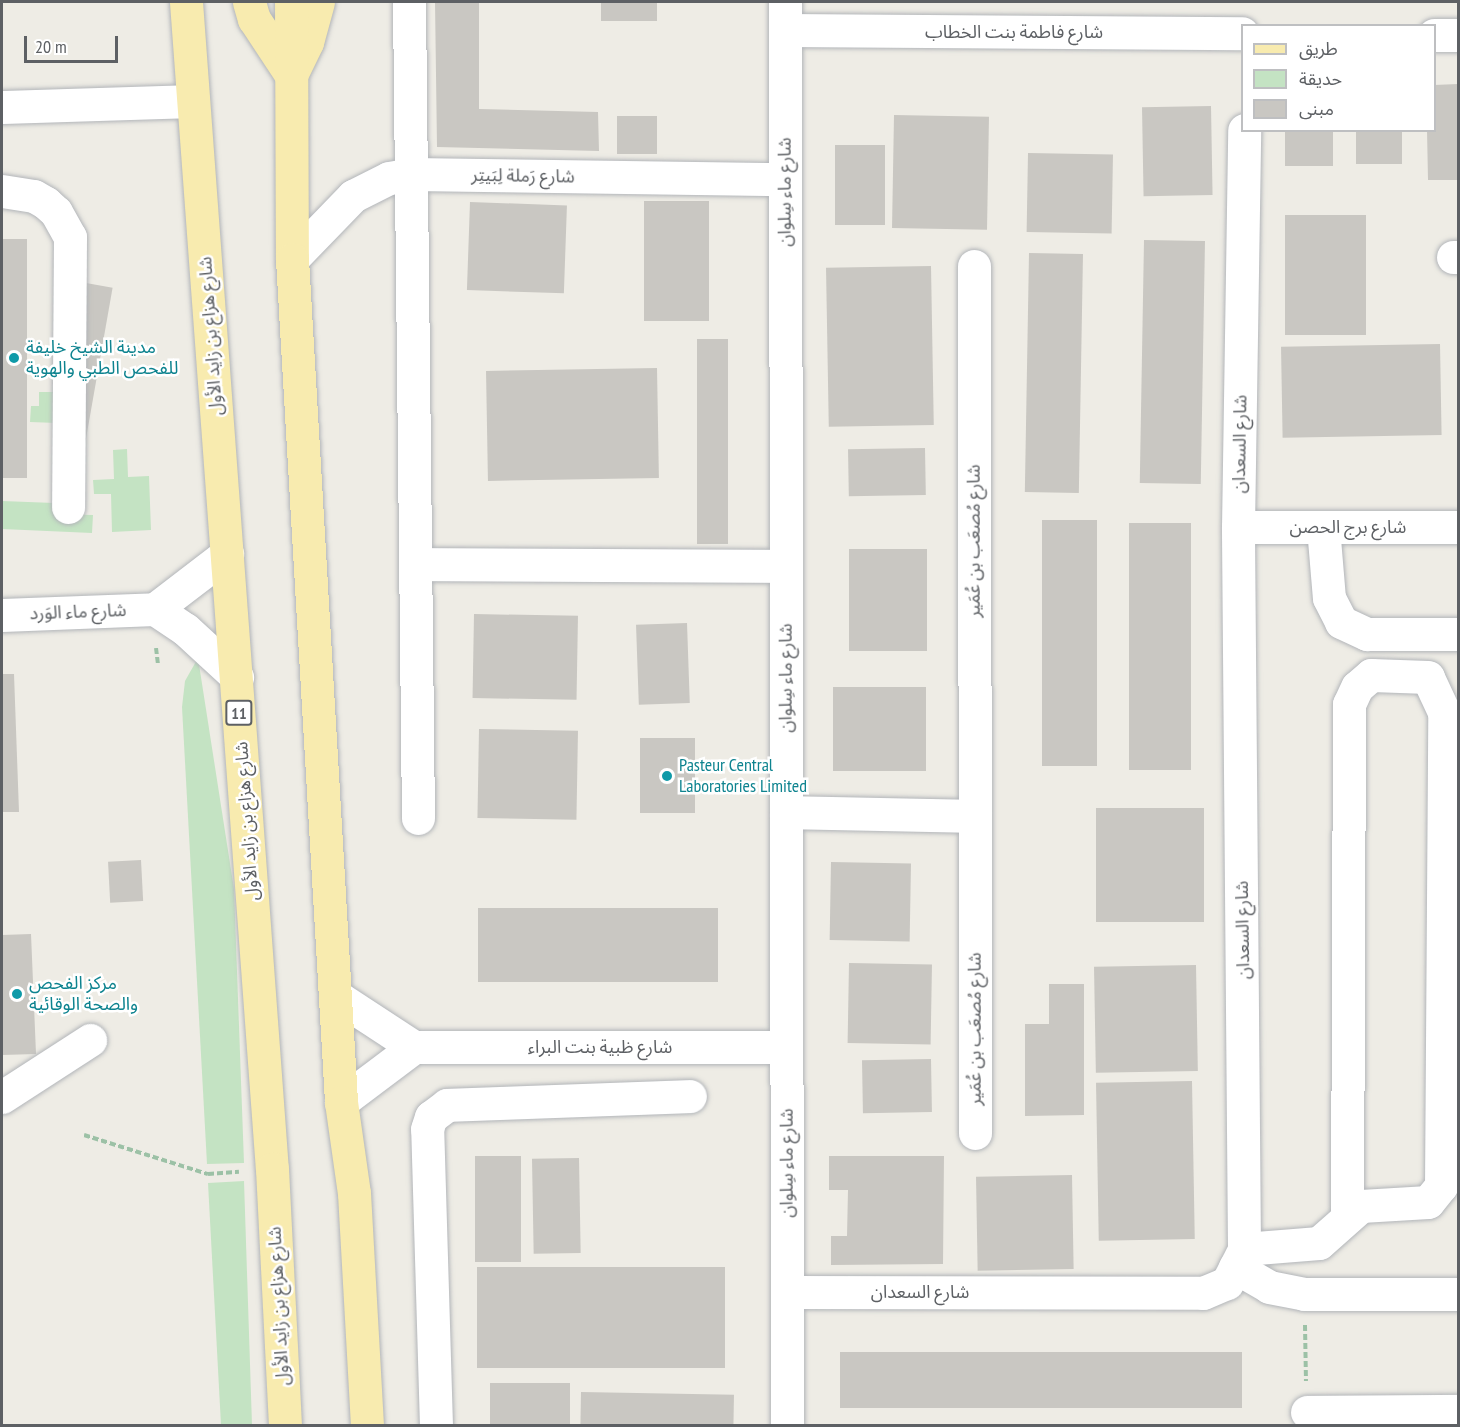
<!DOCTYPE html>
<html>
<head>
<meta charset="utf-8">
<style>
  body { margin:0 }
  #map { position:relative; width:1460px; height:1427px; overflow:hidden; background:#eeece5; font-family:"PT Sans Narrow","Noto Sans Arabic",sans-serif }
  div>[style] { position:absolute }
  [style*='--x'] { left:calc(var(--x)*1px); top:calc(var(--y)*1px); width:calc(var(--w)*1px); rotate:calc(var(--a)*1deg) }
  .green>* { inset:0; background:#c4e3c3 }
  .building>* { inset:0; background:#c9c7c2; transform-origin:0 0 }
  .path>* { height:4px; margin-top:-2px; transform-origin:0; background:repeating-linear-gradient(90deg,#9cc1a6 0 6px,transparent 0 9px) }
  .roads { filter:drop-shadow(0 0 2px #b2b5b9) drop-shadow(0 0 2px #b2b5b9) }
  .minor>* { height:33px; margin:-16.5px; padding:0 16.5px; transform-origin:16.5px; border-radius:16.5px; background:#fff }
  .major>* { height:33px; margin:-16.5px; padding:0 16.5px; transform-origin:16.5px; border-radius:16.5px; background:#f8ebaf }
  .dots>* { width:16px; height:16px; translate:-50% -50%; box-sizing:border-box; border:3px solid #fff; border-radius:50% }
  span { translate:-50% -50%; white-space:nowrap; text-align:center; line-height:1.15; -webkit-text-stroke:5px #fff; paint-order:stroke }
  .shield-label span { padding:2px 4px; background:#fff; border:2px solid; border-radius:4px; -webkit-text-stroke-width:0 }
  .shield-label { font-size:16px; color:#5d6064; font-weight:700 }
  .street-label { font-size:18px; color:#5d6064 }
  .culture-label { font-size:18px; color:#0d838f }
  .left { translate:0 -50%; text-align:left }
  .frame { position:absolute; inset:0; border:3px solid #5d6064; pointer-events:none }
  .legend { position:absolute; left:1241px; top:24px; width:195px; height:108px; box-sizing:border-box; background:#fff; border:2px solid #bebfc1; margin:0; padding:8px 10px; list-style:none; font-size:18px; color:#5d6064 }
  .legend li { display:flex; align-items:center; gap:12px; height:30px }
  .legend b { width:30px; border:2px solid #bebfc1 }
  .scale { position:absolute; left:24px; top:36px; width:94px; height:27px; box-sizing:border-box; border:3px solid #5d6064; border-top:0; padding-left:8px; font-size:18px; line-height:21px; white-space:nowrap; color:#5d6064; -webkit-text-stroke:4px #fff; paint-order:stroke }
</style>
</head>
<body>
<div id="map">
  <div class="green">
    <i style="clip-path:polygon(39px 392px,58px 392px,57px 423px,30px 422px,31px 406px,39px 406px)"></i>
    <i style="clip-path:polygon(127px 449px,128px 477px,149px 476px,151px 530px,112px 532px,111px 494px,94px 494px,93px 480px,114px 479px,113px 450px)"></i>
    <i style="clip-path:polygon(2px 501px,54px 503px,54px 514px,93px 515px,92px 533px,2px 529px)"></i>
    <i style="clip-path:polygon(198px 658px,234px 889px,244px 1163px,207px 1164px,182px 707px,185px 681px)"></i>
    <i style="clip-path:polygon(244px 1181px,252px 1425px,221px 1425px,208px 1183px)"></i>
  </div>
  <div class="building">
    <i style="clip-path:polygon(435px 2px,479px 2px,479px 109px,598px 112px,599px 151px,437px 147px)"></i>
    <i style="left:601px;top:2px;width:56px;height:19px"></i>
    <i style="clip-path:polygon(1458px 84px,1458px 180px,1428px 180px,1427px 130px,1434px 130px,1434px 85px)"></i>
    <i style="left:1211px;top:106px;width:89px;height:69px;rotate:89deg"></i>
    <i style="left:894px;top:115px;width:95px;height:113px;rotate:1deg"></i>
    <i style="left:617px;top:116px;width:40px;height:38px"></i>
    <i style="left:1285px;top:130px;width:48px;height:36px"></i>
    <i style="left:1356px;top:130px;width:46px;height:34px"></i>
    <i style="left:885px;top:145px;width:80px;height:50px;rotate:90deg"></i>
    <i style="left:1028px;top:153px;width:85px;height:79px;rotate:1deg"></i>
    <i style="left:644px;top:201px;width:65px;height:120px"></i>
    <i style="left:470px;top:202px;width:97px;height:88px;rotate:2deg"></i>
    <i style="left:1366px;top:215px;width:120px;height:81px;rotate:90deg"></i>
    <i style="left:2px;top:239px;width:25px;height:239px"></i>
    <i style="left:1144px;top:240px;width:61px;height:243px;rotate:1deg"></i>
    <i style="left:1029px;top:253px;width:54px;height:239px;rotate:1deg"></i>
    <i style="left:931px;top:266px;width:159px;height:105px;rotate:89deg"></i>
    <i style="left:86px;top:283px;width:27px;height:181px;rotate:10deg"></i>
    <i style="left:728px;top:339px;width:205px;height:31px;rotate:90deg"></i>
    <i style="left:1440px;top:344px;width:91px;height:159px;rotate:89deg"></i>
    <i style="left:657px;top:368px;width:110px;height:171px;rotate:89deg"></i>
    <i style="left:925px;top:448px;width:47px;height:77px;rotate:89deg"></i>
    <i style="left:1042px;top:520px;width:55px;height:246px"></i>
    <i style="left:1129px;top:523px;width:62px;height:247px"></i>
    <i style="left:849px;top:549px;width:78px;height:102px"></i>
    <i style="left:474px;top:614px;width:104px;height:84px;rotate:1deg"></i>
    <i style="left:687px;top:623px;width:80px;height:51px;rotate:88deg"></i>
    <i style="clip-path:polygon(2px 674px,14px 674px,19px 812px,2px 812px)"></i>
    <i style="left:926px;top:687px;width:84px;height:93px;rotate:90deg"></i>
    <i style="left:479px;top:729px;width:99px;height:89px;rotate:1deg"></i>
    <i style="left:640px;top:738px;width:55px;height:75px"></i>
    <i style="left:1096px;top:808px;width:108px;height:114px"></i>
    <i style="left:141px;top:860px;width:41px;height:33px;rotate:87deg"></i>
    <i style="left:831px;top:862px;width:80px;height:78px;rotate:1deg"></i>
    <i style="left:478px;top:908px;width:240px;height:74px"></i>
    <i style="clip-path:polygon(31px 934px,36px 1054px,2px 1055px,2px 935px)"></i>
    <i style="left:849px;top:963px;width:83px;height:80px;rotate:1deg"></i>
    <i style="left:1196px;top:965px;width:106px;height:102px;rotate:89deg"></i>
    <i style="clip-path:polygon(1049px 984px,1084px 984px,1084px 1115px,1025px 1116px,1025px 1024px,1049px 1024px)"></i>
    <i style="left:931px;top:1059px;width:53px;height:69px;rotate:89deg"></i>
    <i style="left:1192px;top:1081px;width:158px;height:96px;rotate:89deg"></i>
    <i style="left:475px;top:1156px;width:46px;height:106px"></i>
    <i style="clip-path:polygon(829px 1156px,944px 1156px,943px 1264px,831px 1265px,831px 1236px,847px 1236px,848px 1190px,829px 1190px)"></i>
    <i style="left:579px;top:1158px;width:95px;height:47px;rotate:89deg"></i>
    <i style="left:1072px;top:1175px;width:94px;height:96px;rotate:89deg"></i>
    <i style="left:725px;top:1267px;width:101px;height:248px;rotate:90deg"></i>
    <i style="left:1242px;top:1352px;width:56px;height:402px;rotate:90deg"></i>
    <i style="left:490px;top:1383px;width:80px;height:43px"></i>
    <i style="left:581px;top:1392px;width:153px;height:34px;rotate:1deg"></i>
  </div>
  <div class="path">
    <i style="--x:156;--y:648;--w:16;--a:83"></i>
    <i style="--x:84;--y:1135;--w:130;--a:17.5"></i>
    <i style="--x:208;--y:1174;--w:31;--a:-4"></i>
    <i style="--x:1305;--y:1325;--w:56;--a:89"></i>
  </div>
  <div class="roads">
    <div class="minor">
      <i style="--x:409;--y:2;--w:816;--a:89.37"></i>
      <i style="--x:785;--y:2;--w:1424;--a:89.92"></i>
      <i style="--x:785;--y:30;--w:457;--a:0.4"></i>
      <i style="--x:1434;--y:35;--w:24;--a:0"></i>
      <i style="--x:2;--y:107;--w:191;--a:-1.8"></i>
      <i style="--x:2;--y:191;--w:32;--a:9"></i>
      <i style="--x:34;--y:196;--w:14;--a:30"></i>
      <i style="--x:46;--y:203;--w:13;--a:42"></i>
      <i style="--x:56;--y:212;--w:29;--a:61"></i>
      <i style="--x:70;--y:237;--w:270;--a:90.4"></i>
      <i style="--x:1453;--y:257;--w:5;--a:0"></i>
      <i style="--x:292;--y:259;--w:88;--a:-45.9"></i>
      <i style="--x:353;--y:196;--w:40;--a:-26.6"></i>
      <i style="--x:389;--y:178;--w:22;--a:-10"></i>
      <i style="--x:411;--y:174;--w:374;--a:0.8"></i>
      <i style="--x:974;--y:266;--w:867;--a:89.93"></i>
      <i style="--x:1238;--y:527;--w:220;--a:0"></i>
      <i style="--x:1323;--y:527;--w:71;--a:85.2"></i>
      <i style="--x:1329;--y:598;--w:27;--a:63"></i>
      <i style="--x:1341;--y:622;--w:29;--a:25"></i>
      <i style="--x:1367;--y:634;--w:91;--a:0"></i>
      <i style="--x:415;--y:564;--w:371;--a:0.3"></i>
      <i style="--x:155;--y:609;--w:36;--a:34"></i>
      <i style="--x:185;--y:629;--w:71;--a:42.7"></i>
      <i style="--x:2;--y:615;--w:153;--a:-2.2"></i>
      <i style="--x:155;--y:609;--w:91;--a:-37.4"></i>
      <i style="--x:786;--y:812;--w:189;--a:1.2"></i>
      <i style="--x:336;--y:996;--w:93;--a:33.2"></i>
      <i style="--x:414;--y:1047;--w:372;--a:0"></i>
      <i style="--x:2;--y:1097;--w:105;--a:-32.9"></i>
      <i style="--x:341;--y:1102;--w:91;--a:-37"></i>
      <i style="--x:1244;--y:1249;--w:75;--a:-4.6"></i>
      <i style="--x:1319;--y:1243;--w:56;--a:-41.4"></i>
      <i style="--x:1361;--y:1206;--w:67;--a:-3.4"></i>
      <i style="--x:1428;--y:1202;--w:21;--a:-51"></i>
      <i style="--x:1441;--y:1186;--w:474;--a:-89.6"></i>
      <i style="--x:1444;--y:712;--w:38;--a:-115"></i>
      <i style="--x:1428;--y:677;--w:57;--a:-178"></i>
      <i style="--x:1371;--y:675;--w:18;--a:139"></i>
      <i style="--x:1357;--y:687;--w:19;--a:115"></i>
      <i style="--x:1349;--y:704;--w:511;--a:90.22"></i>
      <i style="--x:1235;--y:1267;--w:39;--a:30"></i>
      <i style="--x:1269;--y:1287;--w:36;--a:11"></i>
      <i style="--x:1304;--y:1294;--w:154;--a:0"></i>
      <i style="--x:787;--y:1292;--w:416;--a:0.1"></i>
      <i style="--x:1203;--y:1293;--w:26;--a:-23"></i>
      <i style="--x:1227;--y:1283;--w:38;--a:-63"></i>
      <i style="--x:1244;--y:1249;--w:722;--a:-90.48"></i>
      <i style="--x:1238;--y:527;--w:397;--a:-89.1"></i>
      <i style="--x:1307;--y:1412;--w:151;--a:-0.4"></i>
      <i style="--x:436;--y:1426;--w:297;--a:-91.7"></i>
      <i style="--x:427;--y:1129;--w:13;--a:-72"></i>
      <i style="--x:431;--y:1117;--w:20;--a:-37"></i>
      <i style="--x:447;--y:1105;--w:243;--a:-2.1"></i>
    </div>
    <div class="major">
      <i style="--x:186;--y:2;--w:1170;--a:85.79"></i>
      <i style="--x:272;--y:1169;--w:257;--a:87.1"></i>
      <i style="--x:249;--y:2;--w:18;--a:74"></i>
      <i style="--x:254;--y:19;--w:67;--a:56.5"></i>
      <i style="--x:291;--y:75;--w:37;--a:-64"></i>
      <i style="--x:307;--y:42;--w:41;--a:-74.6"></i>
      <i style="--x:291;--y:2;--w:257;--a:89.8"></i>
      <i style="--x:292;--y:259;--w:844;--a:86.67"></i>
      <i style="--x:341;--y:1102;--w:92;--a:81.9"></i>
      <i style="--x:354;--y:1193;--w:233;--a:86.8"></i>
    </div>
  </div>
  <div class="dots">
    <i style="left:14px;top:358px;background:#0f9aa8"></i>
    <i style="left:667px;top:776px;background:#0f9aa8"></i>
    <i style="left:17px;top:994px;background:#0f9aa8"></i>
  </div>
  <div class="shield-label">
    <span style="left:239px;top:713px">11</span>
  </div>
  <div class="street-label">
    <span style="left:1014px;top:32px">شارع فاطمة بنت الخطاب</span>
    <span style="left:523px;top:176px;rotate:1deg">شارع رَملة لِبَيتِر</span>
    <span style="left:785px;top:192px;rotate:-90deg">شارع ماء سِلوان</span>
    <span style="left:211px;top:336px;rotate:-94deg">شارع هزاع بن زايد الأول</span>
    <span style="left:1240px;top:444px;rotate:-89deg">شارع السعدان</span>
    <span style="left:1348px;top:527px">شارع برج الحصن</span>
    <span style="left:974px;top:541px;rotate:-90deg">شارع مُصعَب بن عُمَير</span>
    <span style="left:78px;top:612px;rotate:-2deg">شارع ماء الوَرد</span>
    <span style="left:786px;top:678px;rotate:-90deg">شارع ماء سِلوان</span>
    <span style="left:247px;top:821px;rotate:-94deg">شارع هزاع بن زايد الأول</span>
    <span style="left:1243px;top:930px;rotate:-91deg">شارع السعدان</span>
    <span style="left:975px;top:1029px;rotate:-90deg">شارع مُصعَب بن عُمَير</span>
    <span style="left:600px;top:1047px">شارع ظبية بنت البراء</span>
    <span style="left:787px;top:1163px;rotate:-90deg">شارع ماء سِلوان</span>
    <span style="left:920px;top:1292px">شارع السعدان</span>
    <span style="left:279px;top:1306px;rotate:-93deg">شارع هزاع بن زايد الأول</span>
  </div>
  <div class="culture-label">
    <span class="left" style="left:26px;top:358px">مدينة الشيخ خليفة<br>للفحص الطبي والهوية</span>
    <span class="left" style="left:679px;top:776px">Pasteur Central<br>Laboratories Limited</span>
    <span class="left" style="left:29px;top:994px">مركز الفحص<br>والصحة الوقائية</span>
  </div>
  <div class="frame"></div>
  <ul class="legend">
  <li><b style="height:8px;background:#f8ebaf"></b>طريق</li>
  <li><b style="height:16px;background:#c4e3c3"></b>حديقة</li>
  <li><b style="height:16px;background:#c9c7c2"></b>مبنى</li>
  </ul>
  <div class="scale">20 m</div>
</div>
</body>
</html>
